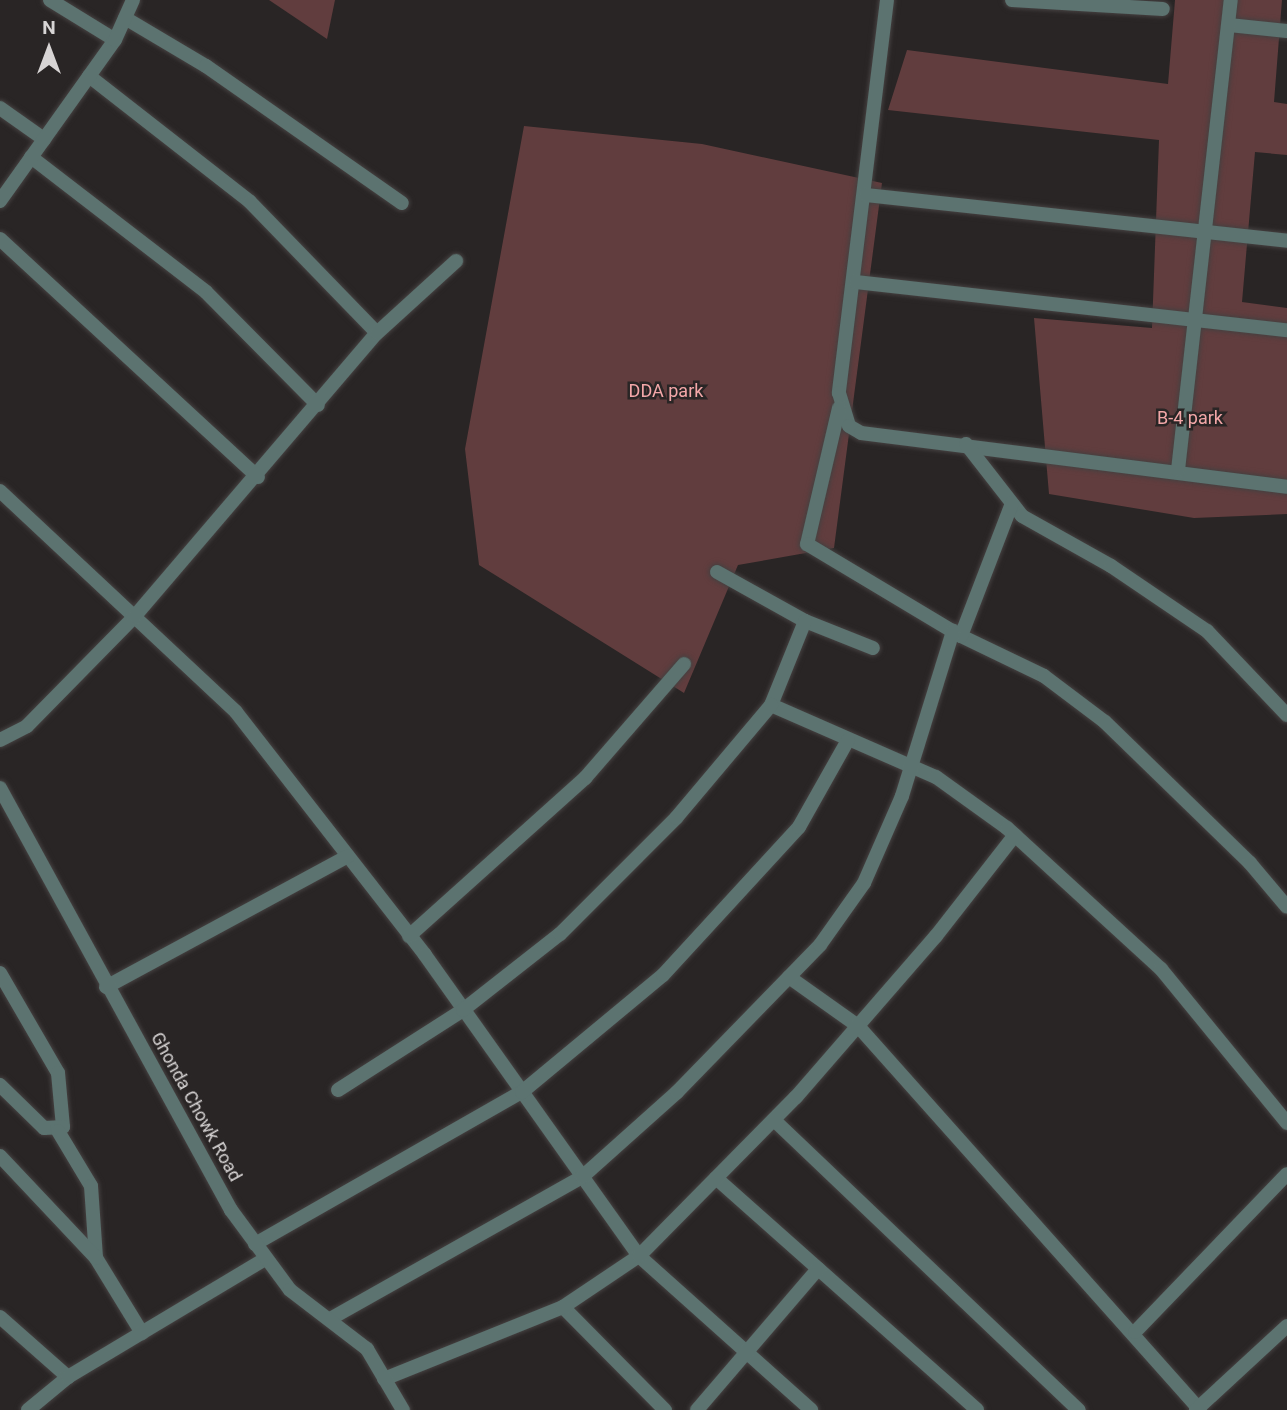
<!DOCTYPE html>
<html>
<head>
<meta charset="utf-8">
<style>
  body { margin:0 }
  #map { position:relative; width:1287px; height:1410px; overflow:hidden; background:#292525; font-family:Roboto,sans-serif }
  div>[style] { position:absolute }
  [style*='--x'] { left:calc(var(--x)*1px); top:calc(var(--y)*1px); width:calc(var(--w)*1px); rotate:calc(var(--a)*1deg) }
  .green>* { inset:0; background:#613d3e }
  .roads { filter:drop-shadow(0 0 2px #454141) drop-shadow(0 0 2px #454141) }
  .service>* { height:14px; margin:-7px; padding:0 7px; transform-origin:7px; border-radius:7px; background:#5c7370 }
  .minor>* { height:14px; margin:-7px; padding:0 7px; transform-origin:7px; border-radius:7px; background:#5c7370 }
  .tertiary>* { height:14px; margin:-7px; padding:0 7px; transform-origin:7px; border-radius:7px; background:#5c7370 }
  span { translate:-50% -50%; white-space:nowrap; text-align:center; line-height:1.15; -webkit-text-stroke:5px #292525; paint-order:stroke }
  .park-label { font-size:18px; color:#f3a7a8 }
  .street-label { font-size:18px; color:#d7d4d4 }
  .north { position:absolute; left:14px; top:14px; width:70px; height:70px; -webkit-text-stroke:5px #292525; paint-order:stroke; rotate:0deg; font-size:19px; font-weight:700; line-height:28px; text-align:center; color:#d7d4d4 }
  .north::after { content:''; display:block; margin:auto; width:24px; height:32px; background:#d7d4d4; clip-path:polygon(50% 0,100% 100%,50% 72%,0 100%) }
</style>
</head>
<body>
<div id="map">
  <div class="green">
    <i style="clip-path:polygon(269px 0,335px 0,327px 39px)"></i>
    <i style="clip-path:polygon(1175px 0,1282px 0,1274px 102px,1287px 104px,1287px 155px,1255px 152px,1242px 302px,1287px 308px,1287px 514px,1194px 518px,1049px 494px,1034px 318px,1152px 328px,1159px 140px,888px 110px,907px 50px,1168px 84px)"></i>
    <i style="clip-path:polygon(524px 126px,702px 144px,882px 183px,834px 548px,738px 565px,684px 693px,479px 565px,465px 449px)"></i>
  </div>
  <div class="roads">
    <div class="service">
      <i style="--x:1012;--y:0;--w:151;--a:3.4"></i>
    </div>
    <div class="minor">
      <i style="--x:50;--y:0;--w:76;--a:31.6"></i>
      <i style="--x:887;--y:0;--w:396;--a:97"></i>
      <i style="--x:839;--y:393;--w:34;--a:73"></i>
      <i style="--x:849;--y:426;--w:14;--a:30"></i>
      <i style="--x:861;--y:433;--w:429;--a:7.2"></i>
      <i style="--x:125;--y:18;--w:94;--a:30.7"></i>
      <i style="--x:206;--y:66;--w:239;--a:35"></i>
      <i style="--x:1229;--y:25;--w:58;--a:5.9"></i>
      <i style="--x:89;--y:76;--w:204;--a:38"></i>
      <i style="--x:250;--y:202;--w:182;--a:45.9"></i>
      <i style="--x:0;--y:108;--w:54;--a:35.2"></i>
      <i style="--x:31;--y:157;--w:221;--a:37.6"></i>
      <i style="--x:206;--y:292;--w:159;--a:45.3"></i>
      <i style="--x:866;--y:195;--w:424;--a:6.2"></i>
      <i style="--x:0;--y:239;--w:351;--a:42.7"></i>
      <i style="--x:856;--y:282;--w:434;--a:6.4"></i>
      <i style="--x:839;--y:408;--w:140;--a:103.2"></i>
      <i style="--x:807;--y:544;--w:179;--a:30.9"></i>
      <i style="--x:961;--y:636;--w:92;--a:25.7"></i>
      <i style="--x:1044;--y:676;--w:76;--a:37"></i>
      <i style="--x:1105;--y:722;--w:202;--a:44.2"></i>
      <i style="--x:1250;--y:863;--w:57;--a:49.9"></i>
      <i style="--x:966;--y:444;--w:91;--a:52.1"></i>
      <i style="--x:1022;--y:516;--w:102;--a:29.3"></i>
      <i style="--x:1111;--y:566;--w:116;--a:34.1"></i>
      <i style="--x:1207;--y:631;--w:116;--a:46.4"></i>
      <i style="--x:1178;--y:470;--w:473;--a:-83.6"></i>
      <i style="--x:0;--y:491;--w:323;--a:43.1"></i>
      <i style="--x:236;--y:712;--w:308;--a:52.1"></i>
      <i style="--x:425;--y:955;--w:369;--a:54.6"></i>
      <i style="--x:639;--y:1256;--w:231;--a:41.8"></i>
      <i style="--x:717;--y:572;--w:101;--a:29.1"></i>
      <i style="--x:805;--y:621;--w:73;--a:21.7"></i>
      <i style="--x:805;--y:621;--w:91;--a:112"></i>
      <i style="--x:771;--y:705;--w:180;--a:23.6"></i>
      <i style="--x:936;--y:777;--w:87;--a:35.7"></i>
      <i style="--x:1007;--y:828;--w:209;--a:42.5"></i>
      <i style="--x:1161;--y:969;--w:199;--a:50.7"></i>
      <i style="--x:961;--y:636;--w:142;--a:-69"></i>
      <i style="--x:0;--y:740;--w:30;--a:-27"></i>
      <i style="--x:27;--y:726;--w:154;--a:-45.5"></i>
      <i style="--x:135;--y:616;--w:372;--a:-49.5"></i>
      <i style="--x:377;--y:333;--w:107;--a:-42.3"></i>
      <i style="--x:409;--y:936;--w:237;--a:-41.9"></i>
      <i style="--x:585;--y:778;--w:151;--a:-49"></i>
      <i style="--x:0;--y:973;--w:116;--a:59.9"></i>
      <i style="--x:58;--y:1073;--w:54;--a:84.7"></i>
      <i style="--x:63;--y:1127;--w:19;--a:177"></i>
      <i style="--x:44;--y:1128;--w:62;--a:-135.7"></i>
      <i style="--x:789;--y:977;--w:85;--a:35.4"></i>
      <i style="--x:858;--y:1026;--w:514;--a:48.31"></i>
      <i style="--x:106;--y:987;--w:275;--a:-28.4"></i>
      <i style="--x:338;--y:1090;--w:148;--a:-32.6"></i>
      <i style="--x:463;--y:1010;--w:123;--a:-38.1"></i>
      <i style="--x:560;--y:934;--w:164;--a:-45"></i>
      <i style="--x:676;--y:818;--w:148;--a:-49.9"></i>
      <i style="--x:774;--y:1120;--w:421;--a:43.6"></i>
      <i style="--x:58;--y:1131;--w:64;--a:59"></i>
      <i style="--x:91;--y:1186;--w:72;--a:86"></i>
      <i style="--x:96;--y:1258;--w:88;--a:58.5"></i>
      <i style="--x:0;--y:1156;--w:140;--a:46.7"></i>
      <i style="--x:716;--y:1178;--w:349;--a:41.6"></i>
      <i style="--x:255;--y:1244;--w:307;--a:-29.7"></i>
      <i style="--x:522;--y:1092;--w:183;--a:-39.7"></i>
      <i style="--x:663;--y:975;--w:201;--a:-47.4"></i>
      <i style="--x:799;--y:827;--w:100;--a:-60.6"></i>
      <i style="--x:563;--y:1307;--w:145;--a:45.3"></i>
      <i style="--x:0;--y:1317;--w:91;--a:41.4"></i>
      <i style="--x:330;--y:1319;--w:289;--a:-29.4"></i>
      <i style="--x:582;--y:1177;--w:127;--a:-41.8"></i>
      <i style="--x:677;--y:1092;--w:205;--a:-45.8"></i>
      <i style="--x:820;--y:945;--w:76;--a:-54.6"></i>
      <i style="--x:864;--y:883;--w:95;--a:-66.4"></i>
      <i style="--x:902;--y:796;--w:173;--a:-72.8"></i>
      <i style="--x:1135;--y:1332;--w:219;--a:-46.1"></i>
      <i style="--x:384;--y:1379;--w:193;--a:-21.9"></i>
      <i style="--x:563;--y:1307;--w:92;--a:-33.9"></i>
      <i style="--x:639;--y:1256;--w:223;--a:-45.4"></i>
      <i style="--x:796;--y:1097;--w:213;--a:-49"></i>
      <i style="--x:936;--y:936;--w:128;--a:-52"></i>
      <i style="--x:28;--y:1410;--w:52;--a:-39.5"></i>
      <i style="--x:68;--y:1377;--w:230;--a:-30.9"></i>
      <i style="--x:697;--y:1410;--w:186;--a:-49.4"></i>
      <i style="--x:1196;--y:1410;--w:124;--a:-42.7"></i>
    </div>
    <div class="tertiary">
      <i style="--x:0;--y:201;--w:198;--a:-54.5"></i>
      <i style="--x:115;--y:40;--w:44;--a:-65.8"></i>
      <i style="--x:0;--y:788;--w:481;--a:61.3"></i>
      <i style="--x:231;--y:1210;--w:99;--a:53.6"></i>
      <i style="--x:290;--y:1290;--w:97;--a:37.5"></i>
      <i style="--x:367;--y:1349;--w:71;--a:59.5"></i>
    </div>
  </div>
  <div class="park-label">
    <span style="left:666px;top:391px">DDA park</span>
    <span style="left:1190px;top:418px">B-4 park</span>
  </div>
  <div class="street-label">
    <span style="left:196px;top:1107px;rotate:61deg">Ghonda Chowk Road</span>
  </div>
  <div class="north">N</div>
</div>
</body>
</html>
